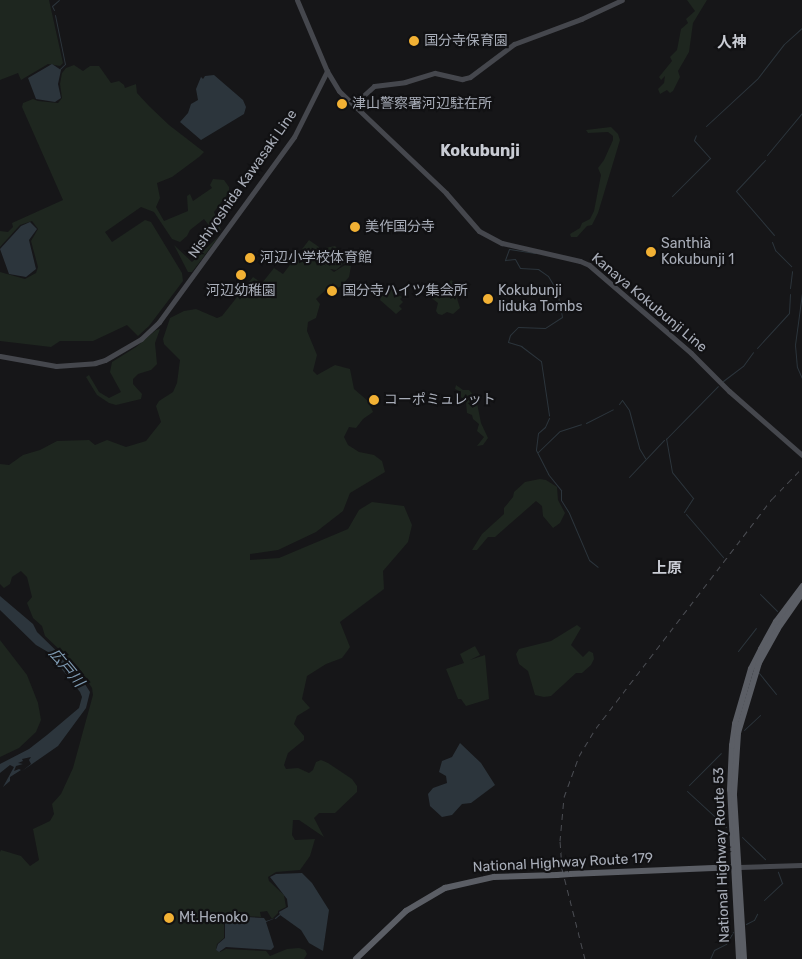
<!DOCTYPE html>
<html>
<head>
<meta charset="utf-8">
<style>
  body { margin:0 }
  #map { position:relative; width:802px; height:959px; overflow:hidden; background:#161618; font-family:Rubik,"Noto Sans JP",sans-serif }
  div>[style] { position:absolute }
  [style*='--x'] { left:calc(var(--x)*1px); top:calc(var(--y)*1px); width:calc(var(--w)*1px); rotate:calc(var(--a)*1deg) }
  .green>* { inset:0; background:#1e261f }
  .water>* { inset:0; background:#2c353c }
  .stream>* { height:1px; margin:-0.5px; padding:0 0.5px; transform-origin:0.5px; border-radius:0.5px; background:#2c353c }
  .secondary>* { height:5px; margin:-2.5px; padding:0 2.5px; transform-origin:2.5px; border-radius:2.5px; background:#45474d }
  .trunk>* { height:5.5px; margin:-2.75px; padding:0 2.75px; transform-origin:2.75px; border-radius:2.75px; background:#5b5e65 }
  .rail>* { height:1px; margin-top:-0.5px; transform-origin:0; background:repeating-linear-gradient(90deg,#4a4c52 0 6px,transparent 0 11px) }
  .trunk-bridge>* { height:5.5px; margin:-2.75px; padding:0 2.75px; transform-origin:2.75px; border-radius:2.75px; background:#5b5e65 }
  .dots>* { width:14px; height:14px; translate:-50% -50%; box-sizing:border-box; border:2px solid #111113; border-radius:50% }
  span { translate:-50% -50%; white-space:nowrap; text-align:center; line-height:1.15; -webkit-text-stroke:4.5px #111113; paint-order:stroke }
  .poi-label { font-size:14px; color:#a8adb8 }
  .left { translate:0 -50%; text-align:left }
  .street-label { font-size:14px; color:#a8adb8 }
  .neighbourhood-label { font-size:15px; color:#c9ccd4; font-weight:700 }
  .water-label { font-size:15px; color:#7f9bb3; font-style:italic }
  .quarter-label { font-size:16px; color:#c9ccd4; font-weight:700 }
</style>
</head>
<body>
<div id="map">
  <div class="green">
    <i style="clip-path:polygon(0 0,49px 0,63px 63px,60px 66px,48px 64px,21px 80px,18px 73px,0 80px)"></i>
    <i style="clip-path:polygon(687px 0,707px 0,693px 23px,689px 52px,678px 71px,680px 77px,673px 91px,670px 93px,667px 90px,660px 94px,658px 89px,664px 83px,665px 76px,661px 80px,659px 77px,672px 61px,670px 57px,677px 50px,681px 29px,688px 23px,686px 19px,695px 11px)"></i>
    <i style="clip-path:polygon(74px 65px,83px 71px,90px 66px,99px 66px,111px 83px,119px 81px,124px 85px,125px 88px,136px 84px,137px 93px,149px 106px,169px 125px,204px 152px,199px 157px,172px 177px,157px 183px,160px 198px,156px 207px,164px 221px,188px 211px,187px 196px,190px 194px,193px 201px,212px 188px,210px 185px,213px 179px,224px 180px,229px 187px,229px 192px,214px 212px,221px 230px,214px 232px,204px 219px,190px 230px,187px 236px,180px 242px,172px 239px,154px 212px,141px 207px,105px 232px,112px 242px,145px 220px,151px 222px,182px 273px,183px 281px,149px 326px,138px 336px,127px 325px,93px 341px,60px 341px,51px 347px,0 341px,0 272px,25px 279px,36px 273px,38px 267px,31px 241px,38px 229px,32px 221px,20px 225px,0 247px,0 231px,8px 232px,13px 227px,12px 223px,63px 200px,22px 107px,23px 103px,33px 99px,38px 101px,58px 103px,62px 98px,60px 84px,62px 73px,66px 68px)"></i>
    <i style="clip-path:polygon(611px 127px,618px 134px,620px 140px,598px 213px,592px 225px,587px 226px,577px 237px,571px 237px,570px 234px,580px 228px,582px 223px,590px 219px,594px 211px,601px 175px,598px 168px,604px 160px,613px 140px,613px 136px,608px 132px,588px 133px,586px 130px)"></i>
    <i style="clip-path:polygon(220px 235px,192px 272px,188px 272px,174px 245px,192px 262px)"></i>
    <i style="clip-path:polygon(309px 240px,319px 247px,320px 261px,326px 266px,322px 259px,325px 248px,335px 246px,338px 249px,328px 261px,332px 264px,339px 260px,342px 255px,346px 257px,350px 253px,354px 255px,350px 264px,343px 264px,336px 270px,330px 269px,334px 272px,345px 265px,351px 266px,349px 277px,342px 285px,338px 288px,333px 283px,316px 299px,320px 304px,316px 318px,308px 322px,307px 331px,317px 355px,313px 371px,317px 375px,335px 365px,350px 369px,354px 389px,368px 401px,373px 412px,363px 419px,356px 428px,349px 427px,344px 437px,348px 445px,359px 452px,374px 455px,382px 461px,385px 472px,350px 493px,343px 511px,316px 532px,278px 550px,250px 554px,250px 560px,279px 558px,348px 529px,359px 510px,372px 502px,404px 506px,412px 525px,408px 542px,383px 571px,384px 589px,340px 622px,350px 647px,348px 650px,342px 658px,326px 664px,307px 676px,302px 699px,310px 708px,297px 716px,294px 724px,304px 736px,304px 740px,288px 753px,284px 765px,286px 769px,298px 768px,309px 773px,313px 770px,316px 762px,321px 760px,328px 763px,352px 779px,357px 786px,357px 792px,335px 813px,319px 813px,314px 818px,324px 837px,299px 820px,293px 820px,292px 835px,295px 840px,315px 839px,310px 856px,300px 870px,276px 872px,268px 877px,269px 881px,284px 895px,286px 907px,278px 911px,278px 913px,272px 919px,267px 911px,260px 912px,261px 917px,228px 915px,224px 919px,224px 938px,217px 944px,216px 950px,220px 952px,226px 949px,266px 951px,270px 956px,287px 949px,299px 948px,305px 950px,307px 954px,304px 959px,0 959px,0 852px,1px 850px,21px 856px,30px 866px,39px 860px,33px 829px,50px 821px,54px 814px,52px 804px,61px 794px,73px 768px,93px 695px,92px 688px,78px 667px,45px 636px,42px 626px,33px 618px,27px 603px,32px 597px,27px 577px,21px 571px,12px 577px,10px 584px,4px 588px,0 584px,0 464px,9px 465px,23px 455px,40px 450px,57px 441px,89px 440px,95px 445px,107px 440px,126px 447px,146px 441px,161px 422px,156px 406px,159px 401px,173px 392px,177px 383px,180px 360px,164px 344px,163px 339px,170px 318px,184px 311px,196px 309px,217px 318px,222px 316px,253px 277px,262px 283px,274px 268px,283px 274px)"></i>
    <i style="clip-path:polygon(451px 280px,457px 284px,455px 292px,460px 308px,453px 314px,447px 312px,442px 315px,438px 314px,436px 311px,438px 303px,429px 296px,446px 287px)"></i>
    <i style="clip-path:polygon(389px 288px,402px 297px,400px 299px,403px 302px,399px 306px,402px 309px,396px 314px,380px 300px,381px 296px,389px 292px,387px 290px)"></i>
    <i style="clip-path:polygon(160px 329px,155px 343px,157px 364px,151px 370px,138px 374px,133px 379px,133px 384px,142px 394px,141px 399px,116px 405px,109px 403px,97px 395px,86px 377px,89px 375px,99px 392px,109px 398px,121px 392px,110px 372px,112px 362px,136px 347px,156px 330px)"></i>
    <i style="clip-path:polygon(456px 385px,463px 390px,469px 390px,476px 398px,481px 423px,488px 438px,483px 445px,477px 446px,484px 437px,477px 431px,479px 424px,473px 419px,472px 415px,467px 413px,466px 402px,461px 397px,461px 392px,455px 389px)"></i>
    <i style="clip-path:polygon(540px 479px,546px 480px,557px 487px,558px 500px,565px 513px,560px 523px,553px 528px,543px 516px,542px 506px,536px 501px,495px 537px,488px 537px,477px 550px,472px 550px,482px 534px,504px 514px,504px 508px,513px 497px,514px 492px,525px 482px)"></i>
    <i style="clip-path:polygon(577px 625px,581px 628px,571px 645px,583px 657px,589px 651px,593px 653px,594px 659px,591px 665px,582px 673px,576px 673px,551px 696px,544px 697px,535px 695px,528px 671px,519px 664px,516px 654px,519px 649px,551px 641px)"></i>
    <i style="clip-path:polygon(0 640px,27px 675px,38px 703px,41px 720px,36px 732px,19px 748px,0 757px)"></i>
    <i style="clip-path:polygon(475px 646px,480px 655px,470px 660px,485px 655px,489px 699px,466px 706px,461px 699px,458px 699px,446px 669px,464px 663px,460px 654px)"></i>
  </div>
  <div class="water">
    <i style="clip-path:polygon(52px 64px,61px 70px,58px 84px,61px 98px,55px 102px,36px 99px,28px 78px)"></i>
    <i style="clip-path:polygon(214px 75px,243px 100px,246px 107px,244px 114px,201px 140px,180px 122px,188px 113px,191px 104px,198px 100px,196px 89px,201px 77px,203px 79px,205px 76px)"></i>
    <i style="clip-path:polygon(30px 222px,37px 229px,29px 240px,36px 269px,26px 277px,9px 274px,0 249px,21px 226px)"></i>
    <i style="clip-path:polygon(0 596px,33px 624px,37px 632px,76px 670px,90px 692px,86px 708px,58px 746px,22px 771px,31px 764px,29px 760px,31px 757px,22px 759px,23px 761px,18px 763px,23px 764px,16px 766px,14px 771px,19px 769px,21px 770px,10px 777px,10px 781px,3px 787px,14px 767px,10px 765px,0 773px,0 764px,29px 749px,47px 735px,79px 708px,82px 697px,80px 692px,48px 652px,36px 645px,0 610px)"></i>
    <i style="clip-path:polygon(460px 743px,481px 763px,495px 785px,471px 803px,462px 804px,452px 815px,442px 817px,430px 806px,428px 794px,433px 788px,447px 783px,446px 776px,439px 772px,442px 761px,452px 757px)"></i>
    <i style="clip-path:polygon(302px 873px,312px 883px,329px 910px,323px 951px,309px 943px,301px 930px,280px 915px,279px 912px,288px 907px,287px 899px,270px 877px,276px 874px)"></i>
    <i style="clip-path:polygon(228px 916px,264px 918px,266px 921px,276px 918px,266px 922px,274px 947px,271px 950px,226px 947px,219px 952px,216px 950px,218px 944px,225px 938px,225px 919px)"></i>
  </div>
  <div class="stream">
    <i style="--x:54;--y:10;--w:4;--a:-117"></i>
    <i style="--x:52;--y:6;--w:9;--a:-41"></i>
    <i style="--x:55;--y:15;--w:50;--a:78.5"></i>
    <i style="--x:65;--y:64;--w:7;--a:135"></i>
    <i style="--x:706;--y:126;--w:69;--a:-42.7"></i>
    <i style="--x:757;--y:79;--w:44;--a:-52.4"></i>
    <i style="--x:784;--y:44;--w:24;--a:-42"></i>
    <i style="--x:767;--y:155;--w:55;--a:-50.2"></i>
    <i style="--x:765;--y:160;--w:42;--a:133.1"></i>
    <i style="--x:736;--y:191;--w:58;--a:49.2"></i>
    <i style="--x:672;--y:196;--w:54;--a:-45"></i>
    <i style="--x:710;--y:158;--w:24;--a:-132"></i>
    <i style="--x:694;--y:140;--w:5;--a:-68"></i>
    <i style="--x:772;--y:242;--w:9;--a:69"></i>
    <i style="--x:775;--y:250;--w:23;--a:45"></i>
    <i style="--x:535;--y:253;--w:26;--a:-171"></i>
    <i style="--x:509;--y:249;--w:12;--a:110"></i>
    <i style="--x:505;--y:260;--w:10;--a:-6"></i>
    <i style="--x:515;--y:259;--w:10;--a:61"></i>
    <i style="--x:520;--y:268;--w:18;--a:3"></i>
    <i style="--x:538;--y:269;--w:12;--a:35"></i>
    <i style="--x:548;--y:276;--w:17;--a:59"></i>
    <i style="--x:557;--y:291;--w:26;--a:79"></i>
    <i style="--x:562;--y:317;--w:20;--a:147"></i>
    <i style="--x:545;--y:328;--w:27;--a:-178"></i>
    <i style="--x:518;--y:327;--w:11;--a:135"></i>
    <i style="--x:510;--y:335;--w:7;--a:106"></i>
    <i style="--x:508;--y:342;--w:14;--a:17"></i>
    <i style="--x:521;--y:346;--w:25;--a:37"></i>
    <i style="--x:541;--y:361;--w:55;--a:81.6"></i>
    <i style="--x:790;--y:288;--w:17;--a:-83"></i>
    <i style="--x:802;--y:293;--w:52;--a:97.7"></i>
    <i style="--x:795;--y:345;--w:22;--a:85"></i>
    <i style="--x:797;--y:367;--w:12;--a:66"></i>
    <i style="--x:757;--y:348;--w:47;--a:-47.6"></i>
    <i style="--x:789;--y:313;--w:19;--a:-87"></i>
    <i style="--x:723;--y:381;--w:25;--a:-37"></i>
    <i style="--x:743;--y:366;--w:17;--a:-54"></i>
    <i style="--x:619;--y:404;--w:5;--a:-53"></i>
    <i style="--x:622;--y:400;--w:12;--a:55"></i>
    <i style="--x:629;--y:410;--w:39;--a:75"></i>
    <i style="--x:639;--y:448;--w:12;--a:59"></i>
    <i style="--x:549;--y:418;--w:10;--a:114"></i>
    <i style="--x:545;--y:427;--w:9;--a:139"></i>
    <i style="--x:538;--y:433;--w:17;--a:97"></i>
    <i style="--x:536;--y:450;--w:27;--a:63"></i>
    <i style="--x:548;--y:474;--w:21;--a:51"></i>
    <i style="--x:561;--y:490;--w:10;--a:90"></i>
    <i style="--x:561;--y:500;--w:15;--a:58"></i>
    <i style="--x:569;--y:513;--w:51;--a:66.9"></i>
    <i style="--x:589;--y:560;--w:11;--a:38"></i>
    <i style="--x:586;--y:423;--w:30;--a:-27"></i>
    <i style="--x:538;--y:452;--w:30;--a:-44"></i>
    <i style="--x:560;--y:431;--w:22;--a:-18"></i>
    <i style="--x:629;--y:477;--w:51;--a:-46.6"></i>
    <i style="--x:684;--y:512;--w:17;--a:-57"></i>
    <i style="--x:693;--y:498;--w:33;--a:-129"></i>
    <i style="--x:672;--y:472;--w:34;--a:-100"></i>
    <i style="--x:666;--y:439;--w:74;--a:-45.5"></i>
    <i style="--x:686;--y:514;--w:57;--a:49.3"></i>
    <i style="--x:760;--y:594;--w:24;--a:45"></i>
    <i style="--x:738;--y:651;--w:29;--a:-52"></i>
    <i style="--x:759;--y:673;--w:27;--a:51"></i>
    <i style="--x:744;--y:730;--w:22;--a:-43"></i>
    <i style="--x:689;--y:785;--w:45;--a:-45"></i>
    <i style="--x:687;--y:791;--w:53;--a:42.7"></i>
    <i style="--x:742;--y:837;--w:32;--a:44"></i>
    <i style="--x:764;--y:900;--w:25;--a:-43"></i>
    <i style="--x:782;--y:883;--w:12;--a:-110"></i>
    <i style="--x:275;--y:918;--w:8;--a:-40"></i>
    <i style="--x:746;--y:924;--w:9;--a:-27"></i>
    <i style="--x:754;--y:920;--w:7;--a:-63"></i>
    <i style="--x:710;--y:959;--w:10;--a:-66"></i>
    <i style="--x:714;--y:950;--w:13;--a:-27"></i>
    <i style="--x:726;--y:944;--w:14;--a:-60"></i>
  </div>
  <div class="secondary">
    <i style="--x:297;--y:0;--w:77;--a:67.1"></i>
    <i style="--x:327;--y:71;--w:23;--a:59"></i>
    <i style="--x:339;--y:91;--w:148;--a:43.6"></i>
    <i style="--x:446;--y:193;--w:50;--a:49"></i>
    <i style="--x:479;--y:231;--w:26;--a:28"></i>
    <i style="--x:502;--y:243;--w:80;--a:13"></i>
    <i style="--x:580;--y:261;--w:10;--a:24"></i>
    <i style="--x:589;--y:265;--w:135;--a:40.8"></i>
    <i style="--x:691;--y:353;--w:54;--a:45"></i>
    <i style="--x:729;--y:391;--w:97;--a:41.2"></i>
    <i style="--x:353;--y:105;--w:28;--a:-42"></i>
    <i style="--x:374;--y:86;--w:31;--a:-7"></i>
    <i style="--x:405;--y:82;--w:31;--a:-17"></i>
    <i style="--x:435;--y:73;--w:28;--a:13"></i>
    <i style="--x:462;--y:79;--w:8;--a:-14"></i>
    <i style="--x:470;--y:77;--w:55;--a:-36.9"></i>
    <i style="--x:514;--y:44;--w:72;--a:-20.5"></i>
    <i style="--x:581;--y:19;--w:45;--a:-24.9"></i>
    <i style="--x:0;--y:356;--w:57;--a:10.1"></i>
    <i style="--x:56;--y:366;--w:39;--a:-4"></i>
    <i style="--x:95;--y:363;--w:10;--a:-17"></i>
    <i style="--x:105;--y:360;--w:42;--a:-30.3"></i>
    <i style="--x:141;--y:339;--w:25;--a:-43"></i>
    <i style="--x:159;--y:322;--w:229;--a:-53.9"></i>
    <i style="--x:294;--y:137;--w:74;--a:-63.4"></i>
    <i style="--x:739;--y:867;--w:63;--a:-1.8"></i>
  </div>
  <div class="trunk">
    <i style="--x:570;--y:874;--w:167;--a:-2.4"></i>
    <i style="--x:356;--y:959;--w:69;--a:-43.8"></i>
    <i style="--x:406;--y:911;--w:45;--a:-30.5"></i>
    <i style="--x:445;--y:888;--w:50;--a:-12.7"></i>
    <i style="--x:494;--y:877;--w:63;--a:-1.8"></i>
    <i style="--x:739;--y:959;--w:169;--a:-93"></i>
    <i style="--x:730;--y:790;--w:44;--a:-87.4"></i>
    <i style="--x:732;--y:746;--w:22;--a:-82"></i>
    <i style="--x:735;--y:724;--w:57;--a:-73.8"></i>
    <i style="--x:751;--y:669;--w:22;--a:-63"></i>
    <i style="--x:761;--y:649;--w:31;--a:-61"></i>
    <i style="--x:776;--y:622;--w:44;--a:-53.4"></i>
    <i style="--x:744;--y:959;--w:165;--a:-93.5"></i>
    <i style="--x:734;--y:794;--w:61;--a:-86.2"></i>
    <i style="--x:738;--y:733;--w:73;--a:-73.3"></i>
    <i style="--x:759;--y:663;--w:38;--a:-61"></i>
    <i style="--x:777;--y:630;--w:44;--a:-55.2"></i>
  </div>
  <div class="rail">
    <i style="--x:585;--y:959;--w:93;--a:-104.3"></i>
    <i style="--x:562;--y:869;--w:28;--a:-94"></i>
    <i style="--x:560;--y:841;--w:44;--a:-84.8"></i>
    <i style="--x:564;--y:797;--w:44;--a:-69.9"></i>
    <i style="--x:579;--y:756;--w:33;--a:-59"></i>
    <i style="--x:596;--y:728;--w:289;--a:-52.5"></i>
    <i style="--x:772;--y:499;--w:43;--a:-45.9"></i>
  </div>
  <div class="trunk-bridge">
    <i style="--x:557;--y:875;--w:13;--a:-4"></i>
  </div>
  <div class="dots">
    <i style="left:414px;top:41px;background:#f2b134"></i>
    <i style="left:342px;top:104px;background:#f2b134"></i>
    <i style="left:355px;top:227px;background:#f2b134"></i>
    <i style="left:651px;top:252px;background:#f2b134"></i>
    <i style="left:250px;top:258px;background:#f2b134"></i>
    <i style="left:241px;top:275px;background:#f2b134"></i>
    <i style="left:332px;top:291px;background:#f2b134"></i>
    <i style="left:488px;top:299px;background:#f2b134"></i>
    <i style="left:374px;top:400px;background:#f2b134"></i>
    <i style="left:169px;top:918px;background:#f2b134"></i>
  </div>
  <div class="poi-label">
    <span class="left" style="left:424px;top:41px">国分寺保育園</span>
    <span class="left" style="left:352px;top:104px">津山警察署河辺駐在所</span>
    <span class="left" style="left:365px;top:227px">美作国分寺</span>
    <span class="left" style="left:661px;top:252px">Santhià<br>Kokubunji 1</span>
    <span class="left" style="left:260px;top:258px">河辺小学校体育館</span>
    <span style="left:241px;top:291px">河辺幼稚園</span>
    <span class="left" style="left:342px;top:291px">国分寺ハイツ集会所</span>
    <span class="left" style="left:498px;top:299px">Kokubunji<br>Iiduka Tombs</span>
    <span class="left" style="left:384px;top:400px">コーポミュレット</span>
    <span class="left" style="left:179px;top:918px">Mt.Henoko</span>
  </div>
  <div class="street-label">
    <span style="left:243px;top:184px;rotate:-55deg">Nishiyoshida Kawasaki Line</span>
    <span style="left:649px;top:303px;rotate:40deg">Kanaya Kokubunji Line</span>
    <span style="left:722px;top:855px;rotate:-92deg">National Highway Route 53</span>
    <span style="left:563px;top:863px;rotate:-3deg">National Highway Route 179</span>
  </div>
  <div class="neighbourhood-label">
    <span style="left:732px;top:43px">人神</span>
    <span style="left:667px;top:569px">上原</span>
  </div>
  <div class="water-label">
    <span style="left:66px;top:668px;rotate:50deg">広戸川</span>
  </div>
  <div class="quarter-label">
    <span style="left:480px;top:151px">Kokubunji</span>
  </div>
</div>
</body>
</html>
